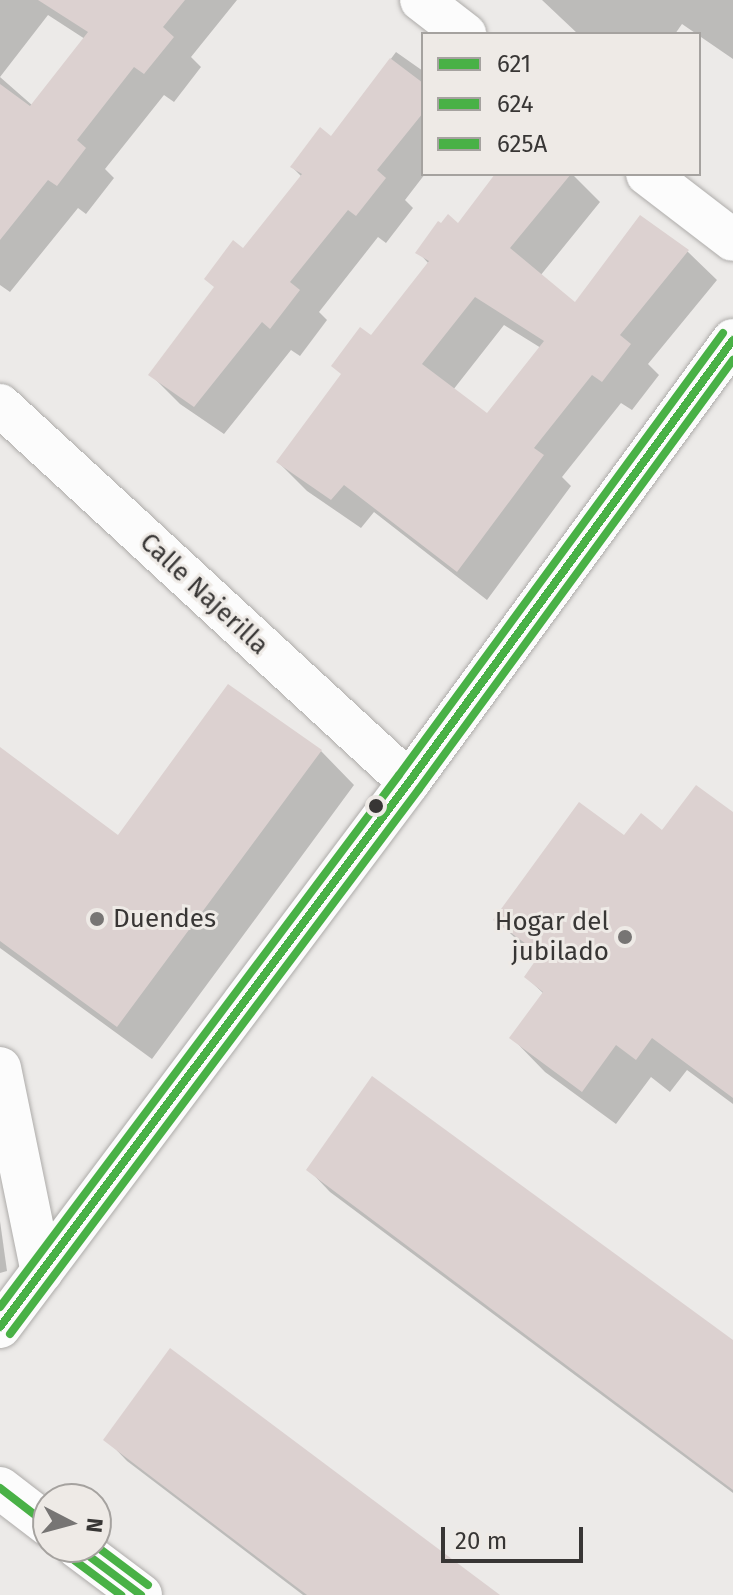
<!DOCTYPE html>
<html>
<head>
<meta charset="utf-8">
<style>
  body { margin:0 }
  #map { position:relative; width:733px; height:1595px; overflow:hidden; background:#eceae8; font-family:"Fira Sans",sans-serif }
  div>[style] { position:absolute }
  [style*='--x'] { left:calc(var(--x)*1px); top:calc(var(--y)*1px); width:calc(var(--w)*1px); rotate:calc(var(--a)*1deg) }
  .shadow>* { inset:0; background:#0003 }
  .building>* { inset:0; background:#dcd1d0 }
  .roads { filter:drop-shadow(0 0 2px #aeacaa) drop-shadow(0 0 2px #aeacaa) }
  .street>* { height:42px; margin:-21px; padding:0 21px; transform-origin:21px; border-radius:21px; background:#fcfcfc }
  .bus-1>* { height:8px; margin:-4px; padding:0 4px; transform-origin:4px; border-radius:4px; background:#49b146 }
  .bus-2>* { height:8px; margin:-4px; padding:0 4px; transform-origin:4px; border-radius:4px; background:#49b146 }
  .bus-3>* { height:8px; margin:-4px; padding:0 4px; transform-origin:4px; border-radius:4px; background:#49b146 }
  .dots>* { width:22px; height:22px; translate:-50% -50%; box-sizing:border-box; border:4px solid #eeeae6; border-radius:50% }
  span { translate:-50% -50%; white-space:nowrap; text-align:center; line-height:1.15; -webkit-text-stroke:6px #eeeae6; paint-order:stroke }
  .street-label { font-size:26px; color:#383635 }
  .poi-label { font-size:26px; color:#383635 }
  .left { translate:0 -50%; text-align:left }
  .right { translate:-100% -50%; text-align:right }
  .legend { position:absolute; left:421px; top:32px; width:280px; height:144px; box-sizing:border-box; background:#eeeae6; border:2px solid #a5a29f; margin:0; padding:10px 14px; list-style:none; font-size:24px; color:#383635 }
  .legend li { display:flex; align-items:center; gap:16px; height:40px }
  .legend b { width:40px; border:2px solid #a5a29f }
  .north { position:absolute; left:32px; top:1483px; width:80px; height:80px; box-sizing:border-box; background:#eeeae6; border:2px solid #a5a29f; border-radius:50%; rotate:96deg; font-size:22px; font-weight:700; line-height:32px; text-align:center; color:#383635 }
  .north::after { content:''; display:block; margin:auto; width:28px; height:36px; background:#777574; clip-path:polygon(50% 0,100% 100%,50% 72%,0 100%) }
  .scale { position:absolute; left:441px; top:1527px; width:142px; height:36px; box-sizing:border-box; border:4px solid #383635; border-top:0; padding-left:10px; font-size:24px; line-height:28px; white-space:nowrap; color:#383635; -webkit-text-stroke:6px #eeeae6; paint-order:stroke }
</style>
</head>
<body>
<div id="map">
  <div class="shadow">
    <i style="clip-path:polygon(0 0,237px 0,191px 57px,201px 67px,174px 102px,164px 95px,105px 169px,114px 178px,86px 214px,78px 208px,10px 292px,0 285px,0 77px,33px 106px,85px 39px,48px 15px,0 77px)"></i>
    <i style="clip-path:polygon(542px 0,733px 0,733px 59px,682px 24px,675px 34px,578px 34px)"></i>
    <i style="clip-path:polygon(396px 52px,423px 71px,425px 174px,405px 200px,413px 208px,386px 243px,378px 237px,319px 312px,327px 320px,300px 356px,291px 350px,224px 434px,180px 404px,151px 375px,302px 177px,292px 167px,331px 139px)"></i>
    <i style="clip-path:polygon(evenodd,498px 174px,572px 174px,600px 202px,540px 276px,575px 304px,640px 218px,688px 252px,717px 280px,648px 364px,659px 375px,632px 410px,621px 403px,562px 477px,571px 486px,487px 600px,374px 512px,361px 528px,307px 491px,278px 462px,429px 264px,418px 252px,458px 226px,498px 174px,504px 325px,541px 348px,487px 416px,453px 390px,504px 325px)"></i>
    <i style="clip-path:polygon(0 750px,118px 837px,321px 751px,354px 785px,152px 1059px,0 948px)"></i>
    <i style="clip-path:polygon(733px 815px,733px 1104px,687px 1070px,670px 1092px,651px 1077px,616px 1124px,545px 1072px,512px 1038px,544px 994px,526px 977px,539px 960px,496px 920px,624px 838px)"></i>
    <i style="clip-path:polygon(309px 1170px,733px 1342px,733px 1493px,330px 1192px)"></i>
    <i style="clip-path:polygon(0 1221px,7px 1271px,0 1273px)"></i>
    <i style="clip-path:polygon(106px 1439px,497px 1595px,303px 1595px,127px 1461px)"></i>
  </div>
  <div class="building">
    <i style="clip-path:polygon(38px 0,185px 0,163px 27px,174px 37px,144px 74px,134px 67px,77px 140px,86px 148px,57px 186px,48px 180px,0 240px,0 84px,30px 106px,88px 32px)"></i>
    <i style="clip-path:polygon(390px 58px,423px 83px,423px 113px,377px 170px,386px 178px,356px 216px,348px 210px,290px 282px,300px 290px,270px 329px,262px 322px,194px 407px,148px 375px,214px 287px,204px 279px,233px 240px,243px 248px,302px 174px,290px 167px,320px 127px,331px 136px)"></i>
    <i style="clip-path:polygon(evenodd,495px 174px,571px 174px,510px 248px,575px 302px,640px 215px,689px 250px,620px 335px,631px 344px,602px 382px,592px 375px,534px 448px,544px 455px,457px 572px,344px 485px,331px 500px,276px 462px,341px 374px,331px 366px,360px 327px,371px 335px,429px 261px,415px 253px,438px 221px,441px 223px,448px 214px,458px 223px,495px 174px,475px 297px,544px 341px,487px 413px,422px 364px,475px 297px)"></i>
    <i style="clip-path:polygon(228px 684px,322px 750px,117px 1027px,0 941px,0 747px,118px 835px)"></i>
    <i style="clip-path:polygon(696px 785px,733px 812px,733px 1098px,652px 1038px,636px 1060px,616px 1045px,582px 1092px,509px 1038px,543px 992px,524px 977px,540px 954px,493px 920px,579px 802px,624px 835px,641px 813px,662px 830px)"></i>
    <i style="clip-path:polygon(372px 1076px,733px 1340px,733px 1490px,306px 1170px)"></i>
    <i style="clip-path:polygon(170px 1348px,500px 1595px,307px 1595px,103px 1440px)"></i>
  </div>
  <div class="roads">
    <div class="street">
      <i style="--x:421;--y:0;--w:56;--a:37.7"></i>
      <i style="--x:647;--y:174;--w:108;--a:37.5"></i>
      <i style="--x:0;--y:405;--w:556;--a:42.67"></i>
      <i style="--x:0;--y:1068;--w:208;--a:78.4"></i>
      <i style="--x:0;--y:1327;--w:681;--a:-53.11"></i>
      <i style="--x:409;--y:782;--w:548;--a:-53.76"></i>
      <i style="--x:0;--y:1488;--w:61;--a:37.6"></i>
      <i style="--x:77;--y:1547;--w:80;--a:36.9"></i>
    </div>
  </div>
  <div class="bus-1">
    <i style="--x:0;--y:1327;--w:681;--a:-53.11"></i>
    <i style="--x:409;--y:782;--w:548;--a:-53.76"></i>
    <i style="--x:0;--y:1488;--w:61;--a:37.6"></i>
    <i style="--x:77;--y:1547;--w:80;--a:36.9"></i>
  </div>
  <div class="bus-2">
    <i style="--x:10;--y:1334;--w:681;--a:-53.11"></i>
    <i style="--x:419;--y:789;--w:532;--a:-53.8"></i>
    <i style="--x:70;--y:1557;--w:64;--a:36.7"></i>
  </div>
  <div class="bus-3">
    <i style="--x:0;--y:1307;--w:665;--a:-53.13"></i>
    <i style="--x:399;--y:775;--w:548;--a:-53.76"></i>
    <i style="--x:96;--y:1546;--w:65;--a:36.9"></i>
  </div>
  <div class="dots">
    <i style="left:376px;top:806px;background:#383635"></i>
    <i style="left:97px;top:919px;background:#777574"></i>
    <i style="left:625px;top:937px;background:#777574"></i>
  </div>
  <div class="street-label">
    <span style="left:204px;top:594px;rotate:43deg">Calle Najerilla</span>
  </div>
  <div class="poi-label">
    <span class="left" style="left:113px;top:919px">Duendes</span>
    <span class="right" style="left:609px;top:937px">Hogar del<br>jubilado</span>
  </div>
  <ul class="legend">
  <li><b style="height:10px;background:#49b146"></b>621</li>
  <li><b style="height:10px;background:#49b146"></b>624</li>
  <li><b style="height:10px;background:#49b146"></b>625A</li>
  </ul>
  <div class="north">N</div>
  <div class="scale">20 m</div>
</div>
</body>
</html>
